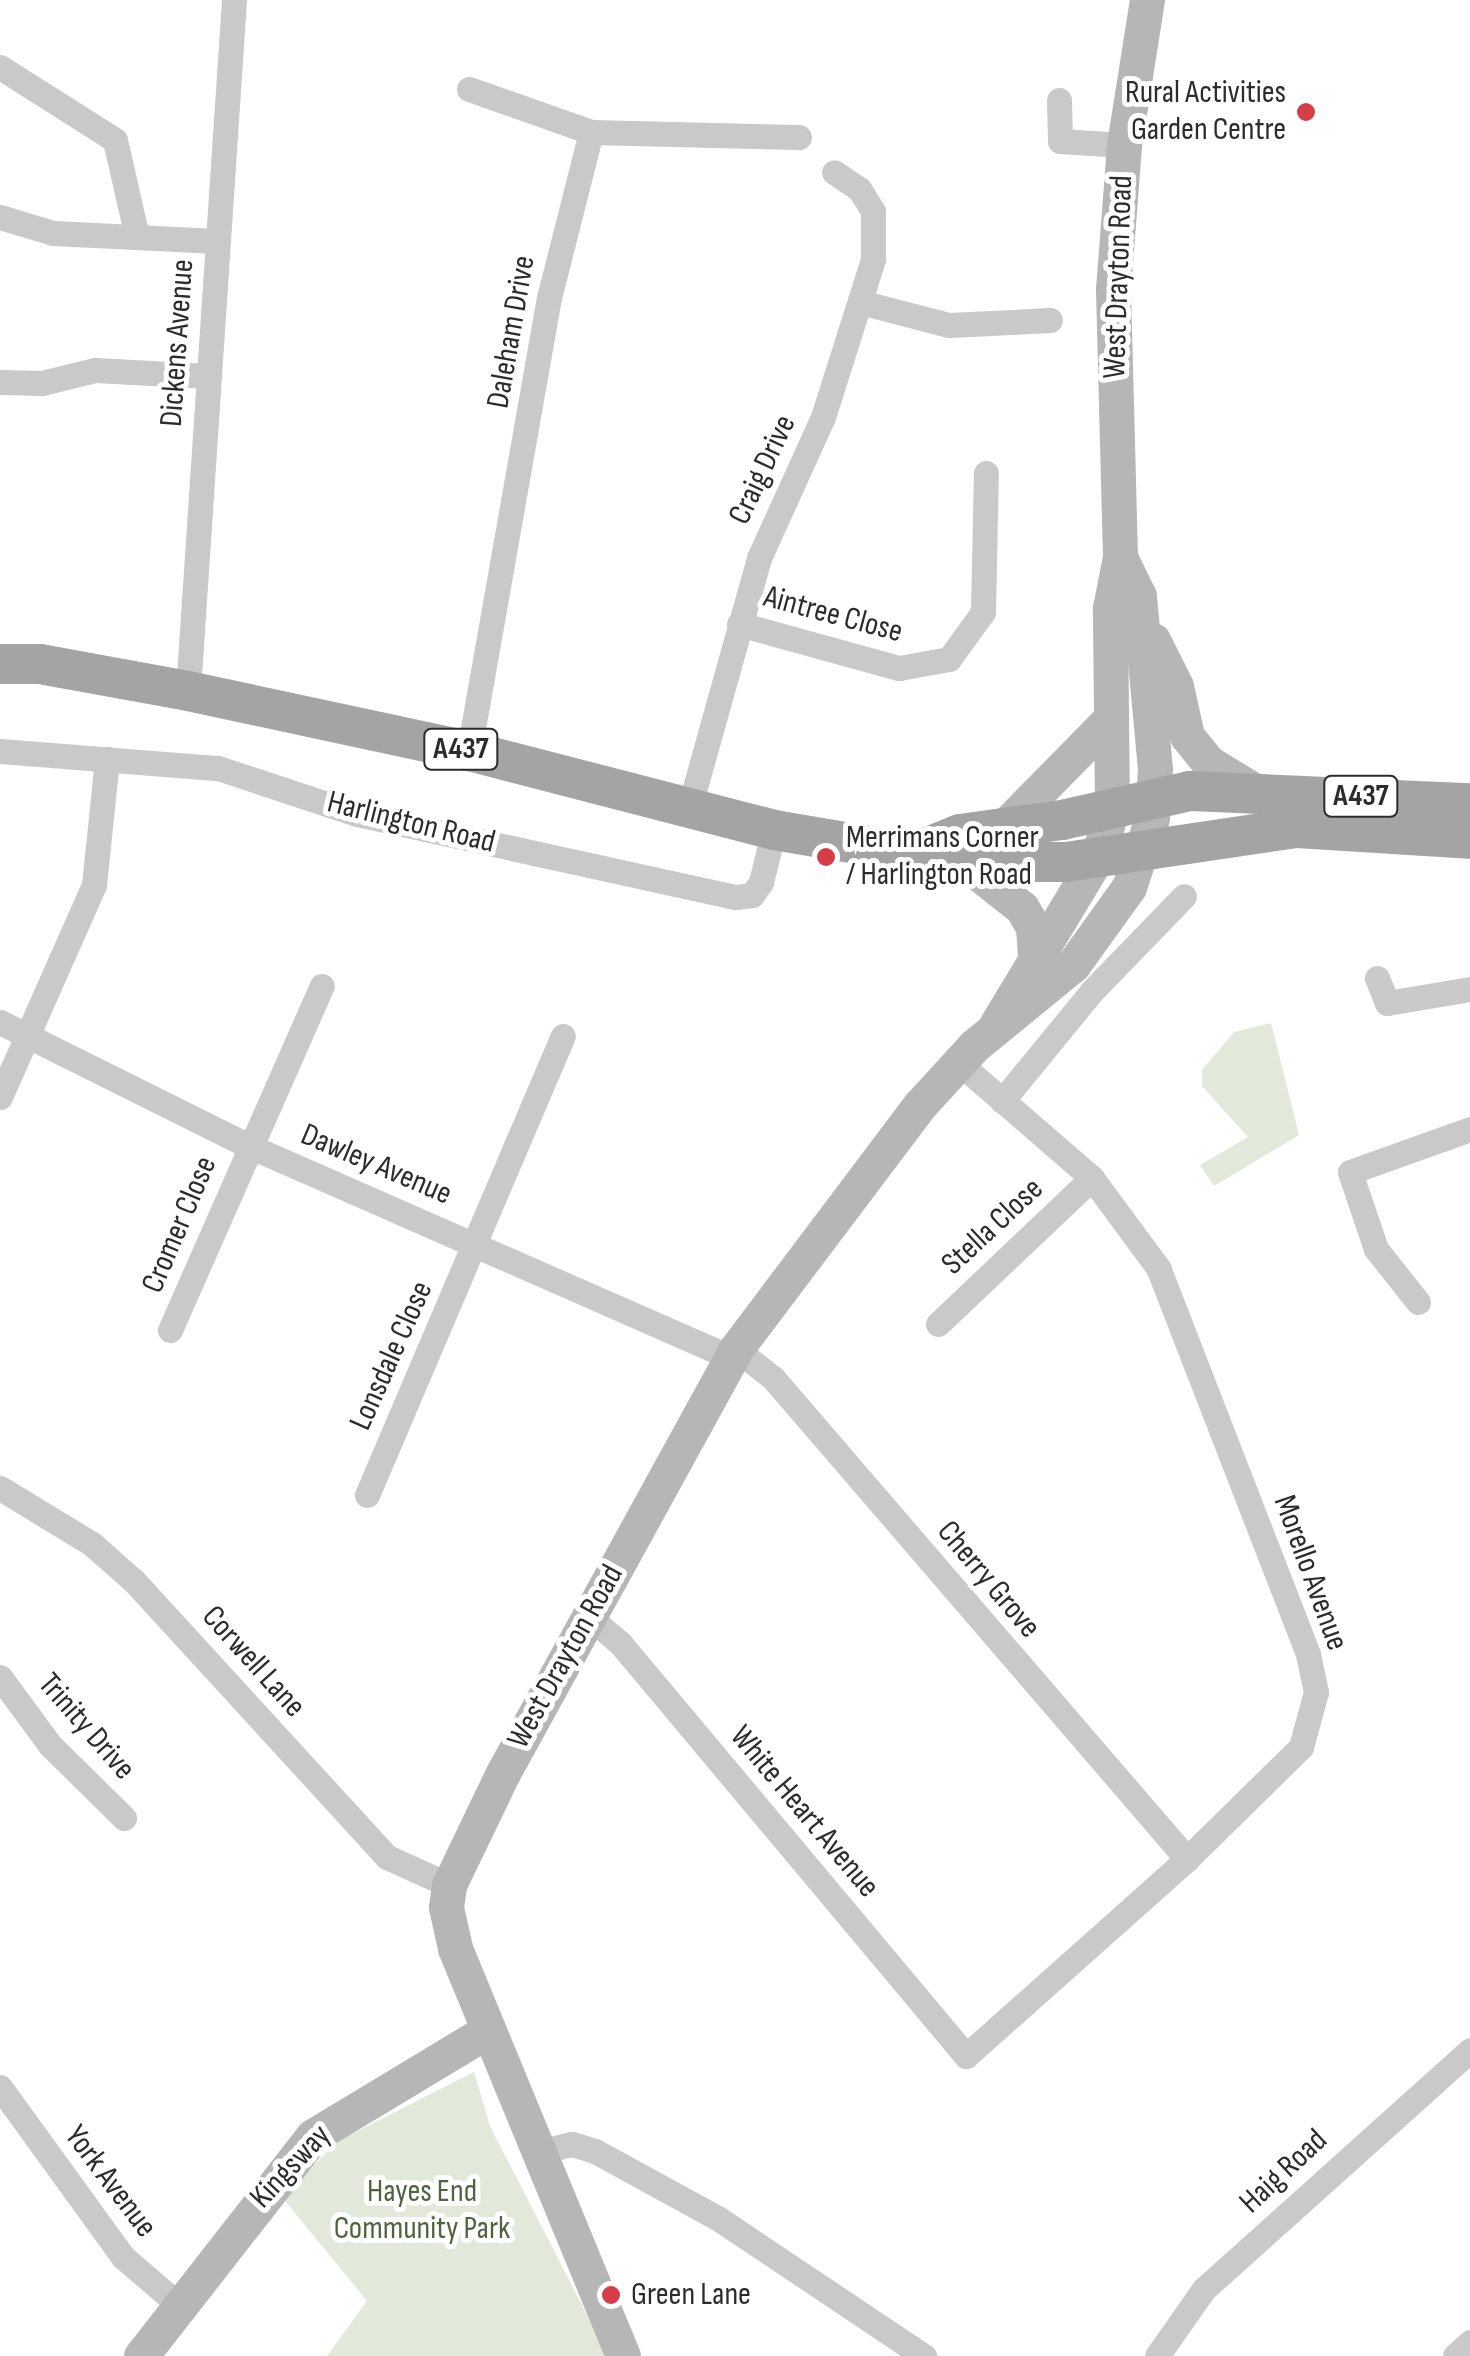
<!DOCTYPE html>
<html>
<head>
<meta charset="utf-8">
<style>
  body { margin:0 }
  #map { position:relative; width:1470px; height:2356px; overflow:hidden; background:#fff; font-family:"Sofia Sans Condensed",sans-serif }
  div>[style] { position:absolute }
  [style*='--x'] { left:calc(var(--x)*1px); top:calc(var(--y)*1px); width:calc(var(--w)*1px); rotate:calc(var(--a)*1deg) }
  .green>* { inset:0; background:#e2e9db }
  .street>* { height:25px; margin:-12.5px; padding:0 12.5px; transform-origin:12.5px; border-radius:12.5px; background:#c9c9c9 }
  .secondary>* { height:35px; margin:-17.5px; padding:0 17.5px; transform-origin:17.5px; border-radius:17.5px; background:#b6b6b6 }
  .primary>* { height:40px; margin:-20px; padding:0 20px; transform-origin:20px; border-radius:20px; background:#a4a4a4 }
  .dots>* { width:28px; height:28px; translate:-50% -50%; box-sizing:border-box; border:5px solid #fff; border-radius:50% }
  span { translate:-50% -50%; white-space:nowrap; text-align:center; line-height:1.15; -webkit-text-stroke:10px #fff; paint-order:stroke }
  .shield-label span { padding:2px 8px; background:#fff; border:2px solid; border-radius:8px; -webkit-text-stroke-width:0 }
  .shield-label { font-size:30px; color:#2c2c2c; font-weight:700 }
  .poi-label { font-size:32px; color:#2c2c2c }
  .right { translate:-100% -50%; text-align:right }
  .left { translate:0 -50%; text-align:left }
  .street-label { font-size:32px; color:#2c2c2c }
  .park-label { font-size:32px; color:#4f643e }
</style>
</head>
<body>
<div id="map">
  <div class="green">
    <i style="clip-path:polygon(1271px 1023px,1299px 1135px,1214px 1186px,1200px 1165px,1248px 1137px,1202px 1086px,1202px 1070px,1234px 1032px)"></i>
    <i style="clip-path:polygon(474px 2072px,490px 2126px,608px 2356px,327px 2356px,367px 2301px,282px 2197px,338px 2141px)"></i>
  </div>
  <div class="street">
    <i style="--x:0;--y:67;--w:136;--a:32.4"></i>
    <i style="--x:115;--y:140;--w:99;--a:77.2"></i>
    <i style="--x:469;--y:89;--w:129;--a:19.4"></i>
    <i style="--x:1059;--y:100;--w:41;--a:88.6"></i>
    <i style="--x:1060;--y:141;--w:64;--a:3.6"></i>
    <i style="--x:0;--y:217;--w:55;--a:16.8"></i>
    <i style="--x:53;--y:233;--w:164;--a:2.8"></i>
    <i style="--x:860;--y:302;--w:92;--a:14.5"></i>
    <i style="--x:949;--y:325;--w:101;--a:-2.8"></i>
    <i style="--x:0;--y:382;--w:42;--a:1.4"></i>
    <i style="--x:42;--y:383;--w:55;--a:-13.8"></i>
    <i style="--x:95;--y:370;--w:113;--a:3"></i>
    <i style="--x:739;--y:624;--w:166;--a:15.4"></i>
    <i style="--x:899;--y:668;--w:51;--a:-10.2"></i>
    <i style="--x:949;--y:659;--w:58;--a:-54.1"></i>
    <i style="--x:983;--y:612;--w:139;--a:-88.8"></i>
    <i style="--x:188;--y:691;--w:693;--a:-86.19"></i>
    <i style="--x:0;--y:751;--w:219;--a:4.5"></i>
    <i style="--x:218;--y:768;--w:146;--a:18.3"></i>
    <i style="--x:357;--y:814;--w:388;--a:12.4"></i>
    <i style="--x:736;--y:897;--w:16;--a:-7"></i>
    <i style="--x:752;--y:895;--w:16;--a:-55"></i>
    <i style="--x:761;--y:882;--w:54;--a:-76"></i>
    <i style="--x:469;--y:751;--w:460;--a:-80"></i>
    <i style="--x:549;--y:298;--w:171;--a:-75.8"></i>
    <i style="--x:591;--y:132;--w:208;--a:1.4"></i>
    <i style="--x:689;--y:809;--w:261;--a:-74.4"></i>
    <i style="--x:759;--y:558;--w:155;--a:-65.6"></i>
    <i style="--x:823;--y:417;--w:166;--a:-72.4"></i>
    <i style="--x:873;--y:259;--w:48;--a:-90"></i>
    <i style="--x:873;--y:211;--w:26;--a:-122"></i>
    <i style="--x:859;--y:189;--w:30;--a:-146"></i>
    <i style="--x:1377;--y:978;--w:27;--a:68"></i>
    <i style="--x:1387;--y:1003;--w:84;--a:-9.6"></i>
    <i style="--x:0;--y:1022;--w:278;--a:26.5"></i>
    <i style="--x:249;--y:1146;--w:525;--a:23.69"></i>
    <i style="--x:0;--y:1097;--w:232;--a:-66.1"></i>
    <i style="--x:94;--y:885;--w:127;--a:-84.1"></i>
    <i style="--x:1002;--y:1101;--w:142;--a:-50.7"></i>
    <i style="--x:1092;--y:991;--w:132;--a:-45.9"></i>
    <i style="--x:1418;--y:1302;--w:68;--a:-128.4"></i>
    <i style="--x:1376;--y:1249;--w:81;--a:-108.7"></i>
    <i style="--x:1350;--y:1172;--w:127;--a:-19.7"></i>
    <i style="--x:938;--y:1324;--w:212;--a:-43.5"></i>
    <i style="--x:170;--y:1330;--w:376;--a:-66.2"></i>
    <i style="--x:736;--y:1349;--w:47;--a:38.1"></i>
    <i style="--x:773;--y:1378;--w:635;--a:49.28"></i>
    <i style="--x:0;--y:1488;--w:108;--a:31.3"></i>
    <i style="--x:92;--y:1544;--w:56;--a:41.4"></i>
    <i style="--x:134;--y:1581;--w:374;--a:47.5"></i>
    <i style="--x:387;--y:1857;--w:68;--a:24.3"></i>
    <i style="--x:367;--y:1495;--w:499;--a:-66.9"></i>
    <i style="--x:588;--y:1616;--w:42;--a:40.2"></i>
    <i style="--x:620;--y:1643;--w:539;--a:50.04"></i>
    <i style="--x:966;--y:2056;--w:296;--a:-41.7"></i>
    <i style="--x:1187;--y:1859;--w:160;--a:-44.5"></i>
    <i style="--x:1301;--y:1747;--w:57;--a:-74.7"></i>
    <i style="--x:1316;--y:1692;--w:39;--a:-102"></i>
    <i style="--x:1308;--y:1654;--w:413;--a:-111.2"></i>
    <i style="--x:1159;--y:1269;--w:113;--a:-126.4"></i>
    <i style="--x:1092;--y:1178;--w:177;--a:-139.1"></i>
    <i style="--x:0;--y:1677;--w:84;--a:53.7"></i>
    <i style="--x:50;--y:1745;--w:104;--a:44.6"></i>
    <i style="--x:0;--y:2087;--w:210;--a:54.1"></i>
    <i style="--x:123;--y:2257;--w:74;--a:40.6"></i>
    <i style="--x:535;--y:2153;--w:38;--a:-14"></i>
    <i style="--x:572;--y:2144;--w:24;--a:17"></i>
    <i style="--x:595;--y:2151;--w:141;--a:28.7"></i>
    <i style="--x:719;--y:2219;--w:247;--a:33.8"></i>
    <i style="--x:1157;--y:2356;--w:82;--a:-55"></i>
    <i style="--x:1204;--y:2289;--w:358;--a:-41.9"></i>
    <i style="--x:1455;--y:2356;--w:21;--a:-43"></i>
  </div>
  <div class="secondary">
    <i style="--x:1153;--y:640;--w:51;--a:63.4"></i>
    <i style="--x:1176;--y:686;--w:51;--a:77.6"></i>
    <i style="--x:1187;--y:736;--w:35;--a:51"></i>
    <i style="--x:1209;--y:763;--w:50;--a:31.2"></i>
    <i style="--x:1001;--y:830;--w:154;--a:-45.5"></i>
    <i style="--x:964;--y:862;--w:74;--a:38.4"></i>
    <i style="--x:1022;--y:908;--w:22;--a:60"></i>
    <i style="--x:1033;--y:927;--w:32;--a:86"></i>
    <i style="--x:996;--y:1025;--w:197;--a:-58.9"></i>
    <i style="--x:1098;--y:856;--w:49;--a:-73.4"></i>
    <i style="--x:1112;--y:809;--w:201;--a:-90.6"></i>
    <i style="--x:1110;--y:608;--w:52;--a:-78.9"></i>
    <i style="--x:1120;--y:557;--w:268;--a:-91.5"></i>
    <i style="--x:1113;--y:289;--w:144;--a:-85.6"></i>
    <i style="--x:1124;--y:145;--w:147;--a:-81"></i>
    <i style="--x:141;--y:2356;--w:279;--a:-52"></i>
    <i style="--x:313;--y:2136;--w:203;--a:-31.1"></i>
    <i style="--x:623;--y:2356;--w:441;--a:-112.4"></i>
    <i style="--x:455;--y:1948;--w:42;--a:-102.4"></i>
    <i style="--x:446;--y:1907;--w:22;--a:-82"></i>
    <i style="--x:449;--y:1885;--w:124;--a:-64.3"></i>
    <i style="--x:503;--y:1773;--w:484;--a:-61.2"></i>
    <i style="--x:736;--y:1349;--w:306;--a:-53"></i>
    <i style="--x:920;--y:1105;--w:80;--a:-47.5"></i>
    <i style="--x:974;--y:1046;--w:128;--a:-39.3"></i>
    <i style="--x:1073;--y:965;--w:96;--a:-54.3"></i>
    <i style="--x:1129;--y:887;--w:73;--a:-71.6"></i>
    <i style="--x:1152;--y:818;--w:49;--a:-86.5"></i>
    <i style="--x:1155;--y:769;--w:174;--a:-95.3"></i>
    <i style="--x:1139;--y:596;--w:43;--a:-116"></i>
  </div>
  <div class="primary">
    <i style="--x:0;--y:664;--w:40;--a:0"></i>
    <i style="--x:40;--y:664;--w:150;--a:10.3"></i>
    <i style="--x:188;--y:691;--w:287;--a:12.1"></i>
    <i style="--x:469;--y:751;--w:315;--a:14.5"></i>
    <i style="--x:774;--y:830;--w:193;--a:9.6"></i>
    <i style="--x:964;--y:862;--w:102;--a:0"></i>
    <i style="--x:1066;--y:862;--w:233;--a:-8.4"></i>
    <i style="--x:1297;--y:828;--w:173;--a:3.6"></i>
    <i style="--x:918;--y:851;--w:45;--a:-22"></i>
    <i style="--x:960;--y:834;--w:103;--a:-7.8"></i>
    <i style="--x:1062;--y:820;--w:131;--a:-12.8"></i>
    <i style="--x:1190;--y:791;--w:280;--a:2.5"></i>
  </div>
  <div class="dots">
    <i style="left:1306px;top:112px;background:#d43e46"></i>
    <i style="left:826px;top:857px;background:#d43e46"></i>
    <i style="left:611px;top:2295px;background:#d43e46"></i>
  </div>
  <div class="shield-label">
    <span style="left:461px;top:749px">A437</span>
    <span style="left:1361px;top:796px">A437</span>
  </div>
  <div class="poi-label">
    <span class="right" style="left:1286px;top:112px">Rural Activities<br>Garden Centre</span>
    <span class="left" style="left:846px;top:857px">Merrimans Corner<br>/ Harlington Road</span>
    <span class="left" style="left:631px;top:2295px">Green Lane</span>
  </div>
  <div class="street-label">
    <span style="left:1119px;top:277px;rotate:-88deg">West Drayton Road</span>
    <span style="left:512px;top:332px;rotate:-80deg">Daleham Drive</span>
    <span style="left:178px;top:343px;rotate:-86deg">Dickens Avenue</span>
    <span style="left:763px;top:470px;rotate:-65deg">Craig Drive</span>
    <span style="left:833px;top:615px;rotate:15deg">Aintree Close</span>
    <span style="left:411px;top:823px;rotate:14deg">Harlington Road</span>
    <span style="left:376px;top:1165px;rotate:23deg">Dawley Avenue</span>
    <span style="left:180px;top:1225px;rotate:-67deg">Cromer Close</span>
    <span style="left:993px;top:1227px;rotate:-43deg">Stella Close</span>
    <span style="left:392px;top:1356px;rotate:-66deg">Lonsdale Close</span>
    <span style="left:1310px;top:1573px;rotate:70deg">Morello Avenue</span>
    <span style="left:988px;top:1580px;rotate:50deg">Cherry Grove</span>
    <span style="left:566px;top:1657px;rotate:-61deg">West Drayton Road</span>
    <span style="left:253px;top:1662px;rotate:48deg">Corwell Lane</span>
    <span style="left:86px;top:1727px;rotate:49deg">Trinity Drive</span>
    <span style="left:804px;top:1812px;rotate:50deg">White Heart Avenue</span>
    <span style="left:291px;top:2167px;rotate:-47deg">Kingsway</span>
    <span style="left:1284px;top:2172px;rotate:-43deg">Haig Road</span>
    <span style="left:110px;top:2182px;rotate:53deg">York Avenue</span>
  </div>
  <div class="park-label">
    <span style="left:422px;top:2211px">Hayes End<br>Community Park</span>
  </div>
</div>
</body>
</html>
